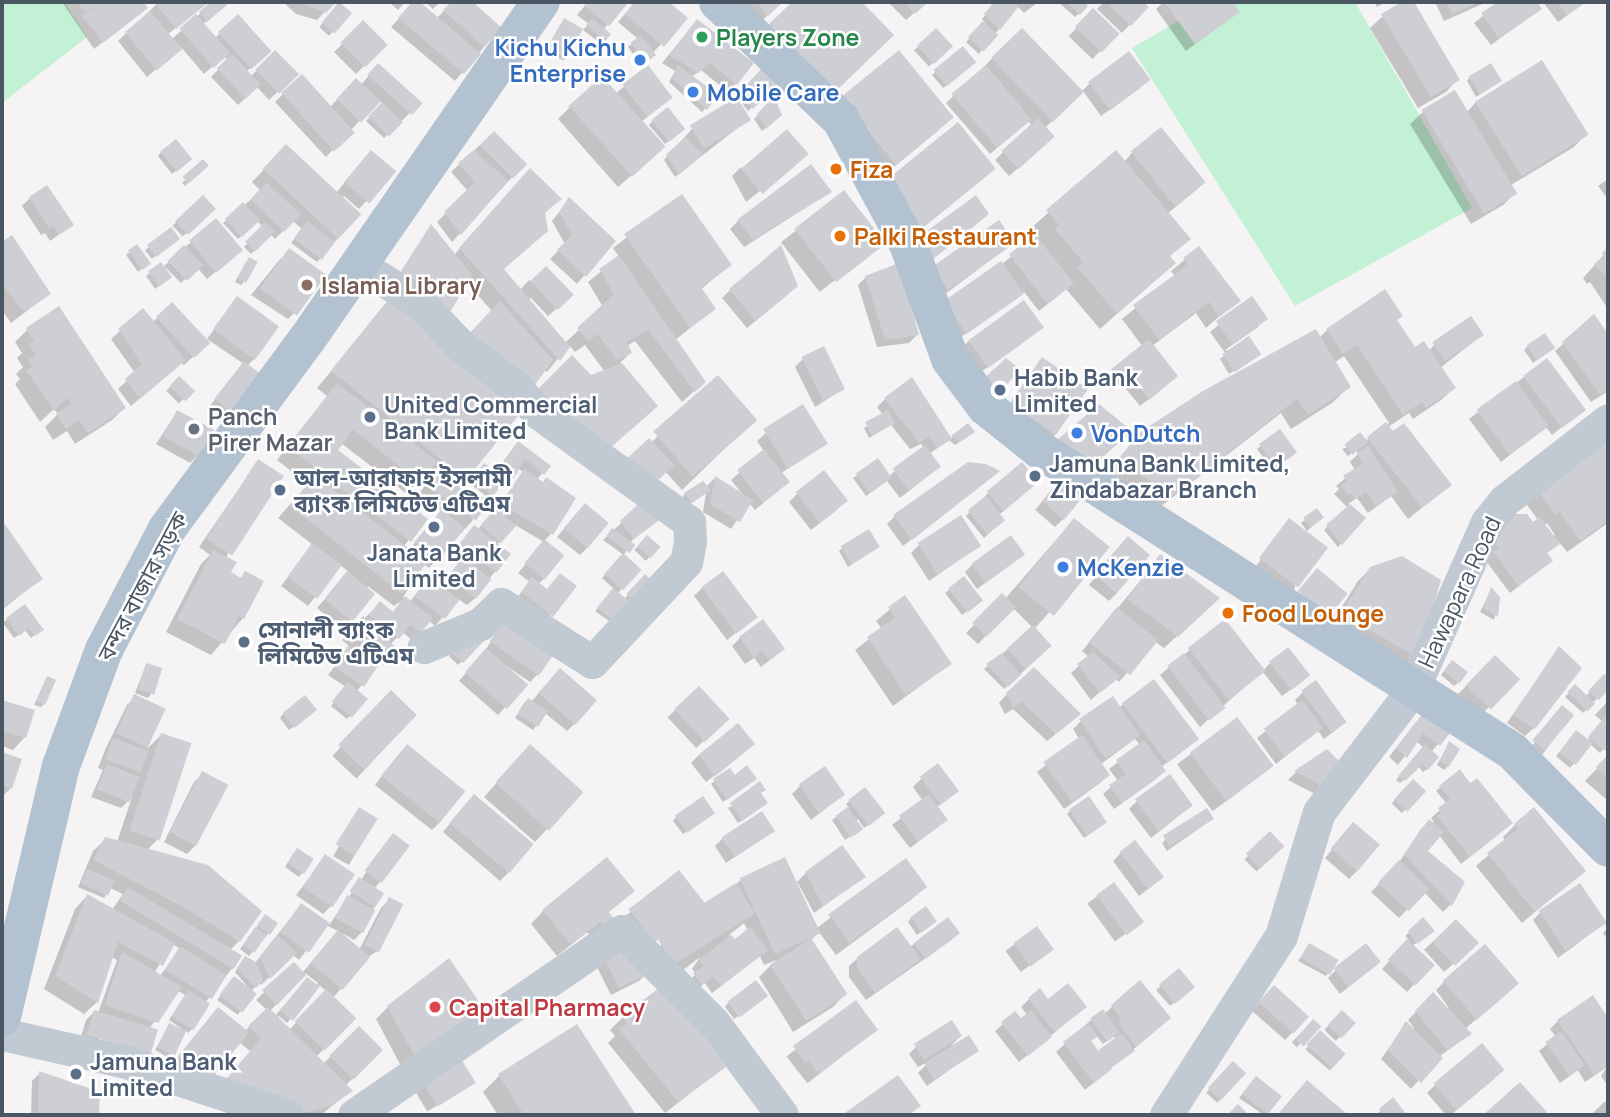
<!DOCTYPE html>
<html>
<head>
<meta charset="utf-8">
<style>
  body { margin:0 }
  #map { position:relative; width:1610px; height:1117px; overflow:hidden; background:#f5f3f3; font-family:Manrope,"Noto Sans Bengali",sans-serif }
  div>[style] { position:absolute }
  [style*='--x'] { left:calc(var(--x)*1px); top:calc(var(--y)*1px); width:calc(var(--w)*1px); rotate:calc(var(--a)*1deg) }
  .green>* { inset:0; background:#c3f1d5 }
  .shadow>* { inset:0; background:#0003; transform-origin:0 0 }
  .building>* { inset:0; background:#cdcfd5; transform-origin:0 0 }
  .minor>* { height:33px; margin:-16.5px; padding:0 16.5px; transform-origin:16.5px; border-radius:16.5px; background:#c1cad2 }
  .major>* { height:38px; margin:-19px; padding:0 19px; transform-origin:19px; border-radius:19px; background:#b3c2d1 }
  .dots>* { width:19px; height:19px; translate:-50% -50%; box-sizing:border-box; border:4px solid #fff; border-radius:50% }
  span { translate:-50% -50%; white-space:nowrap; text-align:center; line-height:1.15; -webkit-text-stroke:5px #fff; paint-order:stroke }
  .leisure-label { font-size:23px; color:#27864d; font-weight:700 }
  .left { translate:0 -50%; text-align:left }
  .shop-label { font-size:23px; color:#366cbe; font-weight:700 }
  .right { translate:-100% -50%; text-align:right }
  .food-label { font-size:23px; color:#c56008; font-weight:700 }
  .education-label { font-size:23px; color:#785e54; font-weight:700 }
  .service-label { font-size:23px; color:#4e5e75; font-weight:700 }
  .worship-label { font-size:23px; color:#5b616d; font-weight:700 }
  .street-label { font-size:23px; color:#4a5661 }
  .health-label { font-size:23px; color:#be3a42; font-weight:700 }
  .frame { position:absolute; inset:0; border:4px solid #4a5661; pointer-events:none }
</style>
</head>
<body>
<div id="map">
  <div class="green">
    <i style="clip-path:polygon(2px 2px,64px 2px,87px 37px,2px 103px)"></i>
    <i style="clip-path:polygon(1211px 2px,1355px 2px,1472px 208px,1295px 306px,1132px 48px)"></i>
  </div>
  <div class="shadow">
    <i style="clip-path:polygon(62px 2px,142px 2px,146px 8px,94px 49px)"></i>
    <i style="clip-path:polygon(159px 2px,208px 2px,168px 34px,172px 39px,213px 2px,222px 2px,225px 5px,203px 24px,215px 38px,237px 17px,268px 51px,246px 72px,251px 76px,275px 52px,296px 74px,269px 100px,257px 87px,238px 105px,211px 77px,228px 60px,224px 56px,204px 74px,181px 47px,147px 77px,118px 41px)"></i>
    <i style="clip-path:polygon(283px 2px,334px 2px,317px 20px,296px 14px)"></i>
    <i style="clip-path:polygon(389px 2px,405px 2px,398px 10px)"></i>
    <i style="clip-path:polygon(414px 2px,437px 18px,453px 2px,470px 2px,500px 28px,455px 81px,391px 27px)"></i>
    <i style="clip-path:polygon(425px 2px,440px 2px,433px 9px)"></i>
    <i style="clip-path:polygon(588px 2px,626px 2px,603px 30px,608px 34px,600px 43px,583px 30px,589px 24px,577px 15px)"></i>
    <i style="clip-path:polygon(635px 2px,666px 2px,686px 18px,641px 65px,628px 47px,638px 39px,618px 22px)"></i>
    <i style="clip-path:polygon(733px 2px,782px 2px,755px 27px)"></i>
    <i style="clip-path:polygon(888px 2px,926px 2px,906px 20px)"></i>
    <i style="clip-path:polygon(996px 2px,1038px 2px,1024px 13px,1017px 6px,979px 54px,966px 42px,985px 22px,982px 19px)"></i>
    <i style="clip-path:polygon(1058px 2px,1086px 2px,1083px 4px,1086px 7px,1075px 17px)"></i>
    <i style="clip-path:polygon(1104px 2px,1140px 2px,1146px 7px,1122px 33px,1097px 9px)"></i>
    <i style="clip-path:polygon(1164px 2px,1231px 2px,1238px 12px,1186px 51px,1156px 9px)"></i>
    <i style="clip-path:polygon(1374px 2px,1386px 2px,1377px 7px)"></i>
    <i style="clip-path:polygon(1406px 2px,1412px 2px,1458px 79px,1446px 92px,1418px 108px,1370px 28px,1383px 16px)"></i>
    <i style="clip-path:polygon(1435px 2px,1487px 2px,1444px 21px)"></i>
    <i style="clip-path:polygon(1501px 2px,1535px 2px,1540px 8px,1491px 45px,1474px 23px)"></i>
    <i style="clip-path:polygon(1543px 2px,1586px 2px,1558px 22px)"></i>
    <i style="left:340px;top:4px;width:13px;height:31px;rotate:42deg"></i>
    <i style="left:1093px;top:11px;width:33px;height:35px;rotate:44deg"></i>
    <i style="left:564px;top:20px;width:19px;height:36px;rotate:28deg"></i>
    <i style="left:363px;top:23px;width:31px;height:41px;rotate:45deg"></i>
    <i style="clip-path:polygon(690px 29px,736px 84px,728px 92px,701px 70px,691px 77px,706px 108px,702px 112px,669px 82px,675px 71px,662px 63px)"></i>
    <i style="left:936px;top:30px;width:22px;height:30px;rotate:47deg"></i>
    <i style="clip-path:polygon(1022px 30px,1081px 92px,1090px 83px,1140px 88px,1101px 116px,1083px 91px,1045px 128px,1044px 145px,1009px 176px,995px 160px,1032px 125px,1028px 121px,990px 154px,946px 103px)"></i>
    <i style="clip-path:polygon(963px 49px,970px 66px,943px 88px,932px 75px)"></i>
    <i style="clip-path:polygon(648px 67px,671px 98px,641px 122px,650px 159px,618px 187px,558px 119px,570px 107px,615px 94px)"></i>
    <i style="clip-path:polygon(764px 69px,777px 83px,748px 111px,739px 99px,737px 101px,749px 119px,675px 177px,664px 160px,692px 129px,739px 98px)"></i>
    <i style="clip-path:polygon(370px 74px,420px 103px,384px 138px,366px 121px,383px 104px,379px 100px,326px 157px,275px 102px,301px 76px,330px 107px,356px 80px,361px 85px)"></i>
    <i style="clip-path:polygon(1470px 77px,1496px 84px,1476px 97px,1467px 81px)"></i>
    <i style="clip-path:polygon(773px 99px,780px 115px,762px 131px,754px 119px)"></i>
    <i style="clip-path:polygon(1476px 102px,1586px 134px,1574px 147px,1511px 185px,1516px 192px,1503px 205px,1471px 224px,1410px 124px,1423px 112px,1467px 112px)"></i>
    <i style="clip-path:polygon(830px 112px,940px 129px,883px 176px)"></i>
    <i style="clip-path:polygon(653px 121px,679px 133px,665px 144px,649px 125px)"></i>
    <i style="clip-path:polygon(480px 145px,517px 172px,452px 242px,437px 222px,468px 191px,451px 172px)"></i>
    <i style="clip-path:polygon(161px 152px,186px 163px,172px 174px,158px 156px)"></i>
    <i style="clip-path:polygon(1116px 153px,1124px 162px,1132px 153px,1196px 190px,1167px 214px,1188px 238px,1169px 257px,1174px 263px,1100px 329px,1066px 289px,1039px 311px,1024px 292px,957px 340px,937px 310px,1001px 265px,1037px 235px,1031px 228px)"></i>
    <i style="clip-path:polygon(807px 154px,746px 202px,732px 176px,740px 168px)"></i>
    <i style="clip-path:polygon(274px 159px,336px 193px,363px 160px,393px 171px,359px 209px,344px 196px,342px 198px,359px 214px,317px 262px,291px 243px,302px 229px,293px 221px,275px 239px,270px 234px,251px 254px,244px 247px,263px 227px,257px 221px,238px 239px,223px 223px,261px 191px,252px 182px)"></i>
    <i style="clip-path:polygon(203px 162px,206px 166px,185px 186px,182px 183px)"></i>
    <i style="clip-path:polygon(994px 169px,909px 239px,873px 194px)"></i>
    <i style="clip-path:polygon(1608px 179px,1608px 199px,1598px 186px)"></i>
    <i style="clip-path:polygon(evenodd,518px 182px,559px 199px,544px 214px,503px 270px,520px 290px,529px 280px,563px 303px,548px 316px,531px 298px,528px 300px,565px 343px,603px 307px,588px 282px,619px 257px,613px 248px,682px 196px,730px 265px,700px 290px,714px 309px,675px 340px,704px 382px,682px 402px,635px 341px,627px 346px,630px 353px,620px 363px,656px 406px,594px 461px,528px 402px,572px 357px,591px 377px,605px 372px,585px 345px,575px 352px,569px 345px,547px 372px,544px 369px,528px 392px,524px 404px,460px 483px,473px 520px,429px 568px,424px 564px,403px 597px,410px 602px,421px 587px,440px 587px,462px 560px,453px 553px,474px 527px,477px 530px,496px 510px,523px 472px,518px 468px,513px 477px,505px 485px,502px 482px,489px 498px,470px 484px,481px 469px,494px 473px,518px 443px,549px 466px,537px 479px,551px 534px,544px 541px,544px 579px,538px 584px,546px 591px,574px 586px,543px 624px,514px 601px,530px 582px,518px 573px,544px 542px,515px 525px,497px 545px,508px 554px,475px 598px,467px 605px,458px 599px,435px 626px,429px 621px,412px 640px,402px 632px,390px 645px,395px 650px,373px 670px,357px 691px,366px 699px,347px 719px,331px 706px,346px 687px,328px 675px,350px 647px,342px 640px,372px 611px,392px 613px,403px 600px,394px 606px,368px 586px,350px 621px,342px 629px,317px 608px,349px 572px,340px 565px,308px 606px,281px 586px,313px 545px,278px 518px,308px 484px,277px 460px,327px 396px,317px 388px,392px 298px,456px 349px,492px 311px,466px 282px,394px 282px,430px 227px,454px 255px,518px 182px,341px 443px,407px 494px,424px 475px,429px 479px,419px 494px,442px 511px,408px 551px,403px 547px,426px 520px,336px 450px,341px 443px)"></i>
    <i style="clip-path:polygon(830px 192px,744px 247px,730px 229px,738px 221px)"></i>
    <i style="left:844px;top:193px;width:63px;height:80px;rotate:52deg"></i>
    <i style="clip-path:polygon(30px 198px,72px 225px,50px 241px,45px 233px,41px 235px,22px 206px)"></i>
    <i style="left:203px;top:198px;width:15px;height:41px;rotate:48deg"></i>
    <i style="clip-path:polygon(569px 200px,613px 241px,577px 284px,550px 259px,565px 244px,552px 221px)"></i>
    <i style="left:171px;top:230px;width:11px;height:33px;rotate:52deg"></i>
    <i style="clip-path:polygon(12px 238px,49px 294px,11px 323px,2px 310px,2px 244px)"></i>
    <i style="clip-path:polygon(191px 242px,232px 258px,207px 279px,197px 267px,181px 283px,164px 266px)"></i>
    <i style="clip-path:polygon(1013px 243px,940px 298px,925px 277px)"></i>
    <i style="clip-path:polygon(137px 246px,145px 266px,138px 272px,126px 255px)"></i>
    <i style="clip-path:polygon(1199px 248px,1238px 300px,1206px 328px,1196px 313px,1152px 346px,1168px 384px,1140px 406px,1121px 383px,1111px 390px,1103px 380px,1143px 347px,1122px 319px,1175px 276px,1171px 271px)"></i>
    <i style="clip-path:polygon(1608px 250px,1608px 309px,1590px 282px,1587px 284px,1583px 278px)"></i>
    <i style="clip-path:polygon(281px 258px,296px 311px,288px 319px,251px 295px)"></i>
    <i style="clip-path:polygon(246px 262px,244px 282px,241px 285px,235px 282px)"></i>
    <i style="clip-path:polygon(150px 273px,166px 281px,155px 289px,146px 276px)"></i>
    <i style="clip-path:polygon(866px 277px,917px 335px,909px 343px,877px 347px,858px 285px)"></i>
    <i style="clip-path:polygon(730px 290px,788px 294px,747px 328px,722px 298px)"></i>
    <i style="clip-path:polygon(237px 299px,255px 358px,247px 366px,232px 412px,224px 420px,208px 408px,244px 364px,207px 339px)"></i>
    <i style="clip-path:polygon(1251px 299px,1258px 327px,1225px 350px,1255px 357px,1229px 374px,1220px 359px,1226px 354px,1210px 332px)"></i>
    <i style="left:1023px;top:302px;width:32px;height:78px;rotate:54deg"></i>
    <i style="clip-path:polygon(172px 304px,199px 351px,184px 365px,181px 362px,131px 406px,118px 389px,135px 373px,111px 339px,143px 311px,153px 322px)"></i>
    <i style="clip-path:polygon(1594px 317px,1608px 337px,1608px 391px,1591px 402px,1555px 351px)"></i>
    <i style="clip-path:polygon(1396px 321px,1415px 349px,1429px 351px,1434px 345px,1482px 335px,1440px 368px,1454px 388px,1441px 400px,1413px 419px,1409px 413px,1388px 427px,1450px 485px,1408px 519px,1391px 496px,1368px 513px,1357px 498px,1348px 504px,1364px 518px,1338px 547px,1324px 530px,1348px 508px,1334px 494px,1339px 489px,1336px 486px,1355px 470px,1350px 462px,1358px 454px,1356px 450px,1348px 456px,1342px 449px,1365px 441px,1389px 423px,1344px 356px,1334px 363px,1349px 387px,1332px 403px,1291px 429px,1281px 413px,1155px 511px,1102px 477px,1143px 432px,1319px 338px,1327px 330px)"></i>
    <i style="clip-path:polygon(27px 330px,124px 408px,112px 420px,75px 444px,67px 431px,53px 440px,45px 427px,58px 414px,54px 409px,40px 422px,15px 384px,20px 379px,16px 374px,23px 367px,17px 358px,22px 353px,15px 342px)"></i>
    <i style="clip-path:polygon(1528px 346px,1550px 351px,1533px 363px,1524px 350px)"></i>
    <i style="clip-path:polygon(803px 359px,843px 389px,815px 407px,795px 367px)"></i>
    <i style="left:1042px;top:359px;width:54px;height:65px;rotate:35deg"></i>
    <i style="clip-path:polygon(718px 377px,754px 420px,682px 490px,665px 471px,651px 443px)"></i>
    <i style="clip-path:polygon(1524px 377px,1584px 410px,1552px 435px,1546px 427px,1501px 462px,1469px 419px)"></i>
    <i style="left:179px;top:378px;width:18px;height:18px;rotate:45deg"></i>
    <i style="clip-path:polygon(885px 399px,950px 439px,968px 426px,973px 432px,955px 445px,949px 440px,929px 454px,939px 467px,900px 498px,887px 481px,866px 496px,853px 478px,878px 460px,889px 476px,924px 448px,921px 444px,910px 449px,891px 425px,869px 438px,864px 428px,883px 415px,877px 407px)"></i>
    <i style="clip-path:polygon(177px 412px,198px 455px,190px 463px,156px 444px)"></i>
    <i style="clip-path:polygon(766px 433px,825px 444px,781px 473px,780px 489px,755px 510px,749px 503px,731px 529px,703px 512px,706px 493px,688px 505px,682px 498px,685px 494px,703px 483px,706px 487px,715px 478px,743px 495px,731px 480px,764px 451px,757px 441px)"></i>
    <i style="clip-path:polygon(evenodd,1601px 440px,1608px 451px,1608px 523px,1567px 552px,1559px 542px,1546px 554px,1551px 561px,1510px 593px,1486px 561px,1491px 557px,1481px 543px,1538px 520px,1522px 498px,1601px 440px,1547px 523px,1555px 535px,1552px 537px,1544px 525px,1547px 523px)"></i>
    <i style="clip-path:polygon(1261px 446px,1291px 455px,1272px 469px,1257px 449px)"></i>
    <i style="clip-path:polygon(258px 461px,226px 559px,229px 573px,240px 579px,245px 573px,243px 618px,211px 655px,166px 632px,201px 564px,210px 555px,199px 547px)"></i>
    <i style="clip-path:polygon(990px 478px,903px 546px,887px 524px,895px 516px)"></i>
    <i style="clip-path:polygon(1054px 487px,1063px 519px,1055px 527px,1035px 510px)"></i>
    <i style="clip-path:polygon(1029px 489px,999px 515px,1003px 520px,984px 538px,966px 516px,988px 493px)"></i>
    <i style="clip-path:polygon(797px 494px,838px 509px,811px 530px,789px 502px)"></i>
    <i style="clip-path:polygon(647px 499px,655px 522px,629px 543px,624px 556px,639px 570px,617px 594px,624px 599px,645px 576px,655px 585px,609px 621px,595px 611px,614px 589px,602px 578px,624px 555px,603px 540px)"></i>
    <i style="clip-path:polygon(1317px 511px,1322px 518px,1307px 531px,1301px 523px)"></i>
    <i style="clip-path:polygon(577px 513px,588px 547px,580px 555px,557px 537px)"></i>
    <i style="clip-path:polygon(1289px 520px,1295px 588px,1287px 596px,1254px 569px)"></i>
    <i style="clip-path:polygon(2px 523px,40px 579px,2px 610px)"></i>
    <i style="clip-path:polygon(1062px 533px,1108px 548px,1034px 629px,1042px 654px,1004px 689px,984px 669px,1033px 628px,1013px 608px,978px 644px,966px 633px,1002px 596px,1005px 599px)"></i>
    <i style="left:647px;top:537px;width:16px;height:18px;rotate:45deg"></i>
    <i style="clip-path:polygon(919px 545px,979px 546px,929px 581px,911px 553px)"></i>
    <i style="clip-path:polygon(1120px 547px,1117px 593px,1109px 601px,1089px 585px)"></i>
    <i style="clip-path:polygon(842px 548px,874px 550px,848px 567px,839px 551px)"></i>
    <i style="clip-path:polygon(1023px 554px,977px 589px,965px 572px,973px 564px)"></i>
    <i style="clip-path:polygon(1160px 557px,1205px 610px,1164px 648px,1154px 641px,1119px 682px,1115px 678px,1091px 700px,1071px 673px,1089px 657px,1082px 651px)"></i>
    <i style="clip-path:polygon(1371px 568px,1439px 581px,1405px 670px,1330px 626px,1358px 581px)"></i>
    <i style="clip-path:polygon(964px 578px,977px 603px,962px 615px,945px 593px)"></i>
    <i style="clip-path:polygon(702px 588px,756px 617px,727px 640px,694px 596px)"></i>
    <i style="clip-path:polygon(1491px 590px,1499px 598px,1494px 620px,1480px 612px)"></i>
    <i style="clip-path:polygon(905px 597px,950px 664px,893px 706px,855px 650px,882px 629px,876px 621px)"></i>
    <i style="clip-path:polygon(7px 619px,42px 629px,31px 638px,25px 630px,14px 638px,3px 623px)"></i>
    <i style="clip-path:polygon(1224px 621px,1263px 671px,1270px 663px,1300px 683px,1282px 696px,1262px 671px,1200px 727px,1160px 675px)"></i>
    <i style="clip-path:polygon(500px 626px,538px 674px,530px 682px,508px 667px,507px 669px,525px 685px,498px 715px,459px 681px,485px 651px)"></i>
    <i style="clip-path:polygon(474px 635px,481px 641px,458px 665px,449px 656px)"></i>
    <i style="clip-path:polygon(740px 638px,775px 656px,761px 667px,754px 658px,745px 664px,732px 646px)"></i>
    <i style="clip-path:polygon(1559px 648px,1534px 728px,1525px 736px,1507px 723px)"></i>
    <i style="left:1495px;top:657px;width:31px;height:52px;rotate:45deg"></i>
    <i style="clip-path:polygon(146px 665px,151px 694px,148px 698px,135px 693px)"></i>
    <i style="clip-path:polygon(1448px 666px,1458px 683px,1454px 686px,1441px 675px)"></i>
    <i style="clip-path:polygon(1604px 676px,1608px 680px,1608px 687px,1583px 713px,1565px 697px,1575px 687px,1586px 696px)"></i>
    <i style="clip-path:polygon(47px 678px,44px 704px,41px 707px,34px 705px)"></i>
    <i style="clip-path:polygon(552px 678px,575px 723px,567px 731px,545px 713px,533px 730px,515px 718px,524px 703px,528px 700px,531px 702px)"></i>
    <i style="left:699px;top:688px;width:42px;height:43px;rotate:47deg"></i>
    <i style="clip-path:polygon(1303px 692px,1337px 729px,1324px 739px,1318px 731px,1276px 764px,1257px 738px,1298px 705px,1295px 700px)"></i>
    <i style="left:391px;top:693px;width:33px;height:86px;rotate:43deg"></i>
    <i style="clip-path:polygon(1007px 694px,1071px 722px,1047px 741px,1013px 709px,1005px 714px,999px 703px)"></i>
    <i style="clip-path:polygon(evenodd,135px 697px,164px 709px,147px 749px,161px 735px,157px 840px,147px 850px,239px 941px,230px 950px,239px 955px,233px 967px,205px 1003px,192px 1029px,188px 1033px,185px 1030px,169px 1058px,155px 1050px,169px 1025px,182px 1029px,169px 1020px,185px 995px,177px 990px,149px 1029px,79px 1043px,86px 1020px,94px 1012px,98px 1013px,117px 960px,112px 957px,97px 1002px,84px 1014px,44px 989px,75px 909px,87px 896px,112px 910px,123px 894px,110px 888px,104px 898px,78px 887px,93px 851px,106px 839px,117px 842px,132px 797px,121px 808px,91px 797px,103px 770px,98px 768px,106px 748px,127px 705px,135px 697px,173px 944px,180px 949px,160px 976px,154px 973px,173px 944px)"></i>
    <i style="clip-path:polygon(1113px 699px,1119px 708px,1123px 704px,1188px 747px,1161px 767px,1164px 771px,1156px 779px,1114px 809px,1103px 794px,1118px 781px,1109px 769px,1140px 745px,1135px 739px,1101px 764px,1108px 775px,1100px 783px,1064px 809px,1037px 772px,1079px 739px,1073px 729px,1081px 721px)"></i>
    <i style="clip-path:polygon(1608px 701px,1608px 744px,1600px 753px,1590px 744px,1570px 768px,1556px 756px,1573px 735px,1587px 741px,1602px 721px,1595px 715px)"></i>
    <i style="clip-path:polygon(2px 702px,32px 711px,25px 737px,13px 750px,2px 746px)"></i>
    <i style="clip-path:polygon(1559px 711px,1571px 716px,1542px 755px,1532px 746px)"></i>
    <i style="clip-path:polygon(283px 714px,311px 714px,289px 730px,280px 718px)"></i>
    <i style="left:1237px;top:719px;width:59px;height:75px;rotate:53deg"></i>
    <i style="clip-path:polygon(1416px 722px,1448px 733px,1431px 752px,1436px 757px,1427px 769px,1423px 772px,1419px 767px,1400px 783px,1396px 780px,1424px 748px,1416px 741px,1398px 765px,1389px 757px)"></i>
    <i style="clip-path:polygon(1449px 743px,1448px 766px,1444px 770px,1437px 765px)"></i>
    <i style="clip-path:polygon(1327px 751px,1317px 795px,1288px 780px,1295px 773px)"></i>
    <i style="clip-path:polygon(745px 752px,706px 782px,691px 763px,699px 755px)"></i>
    <i style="clip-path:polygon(2px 753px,20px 760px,10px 789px,2px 797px)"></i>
    <i style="clip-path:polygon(399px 754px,440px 822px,432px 830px,375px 785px)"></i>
    <i style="clip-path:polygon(1608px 757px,1608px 801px,1585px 781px)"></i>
    <i style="clip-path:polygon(518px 759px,581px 792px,535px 842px,484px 797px)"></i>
    <i style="clip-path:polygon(729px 770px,734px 777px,751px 782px,723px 802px,711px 784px)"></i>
    <i style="clip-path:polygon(1459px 772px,1502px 831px,1461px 864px,1439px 835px,1426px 851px,1451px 904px,1443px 912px,1424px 892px,1399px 918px,1371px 892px,1398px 864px,1421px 829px,1429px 821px,1432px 824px,1434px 821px,1431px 818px,1447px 804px,1436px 791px)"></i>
    <i style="clip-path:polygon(203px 774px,195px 846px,187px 854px,164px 842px,194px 782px)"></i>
    <i style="clip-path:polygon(921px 779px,957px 791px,937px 807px,938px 827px,910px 848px,892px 825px,923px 801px,913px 787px)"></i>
    <i style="left:1413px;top:782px;width:14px;height:30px;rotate:45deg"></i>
    <i style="clip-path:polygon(800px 786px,843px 795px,811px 820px,792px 794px)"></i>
    <i style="clip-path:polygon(759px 794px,762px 806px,738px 823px,728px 808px)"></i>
    <i style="clip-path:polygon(850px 800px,879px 817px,864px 828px,858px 819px,855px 821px,857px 832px,845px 840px,832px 820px,849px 808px,846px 804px)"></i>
    <i style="clip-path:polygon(1137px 801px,1191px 806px,1151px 838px,1129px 809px)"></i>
    <i style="clip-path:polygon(466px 804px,508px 873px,500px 881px,443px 832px)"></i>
    <i style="left:359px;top:810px;width:18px;height:53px;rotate:29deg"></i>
    <i style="clip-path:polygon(1070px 811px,1101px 826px,1084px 838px,1067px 814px)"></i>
    <i style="clip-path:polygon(709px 816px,683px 834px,673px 821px,676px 817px)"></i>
    <i style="clip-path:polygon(1208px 822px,1167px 851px,1162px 843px,1165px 840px)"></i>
    <i style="clip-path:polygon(1515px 825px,1583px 871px,1522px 923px,1476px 866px,1505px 841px,1503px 837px)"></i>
    <i style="clip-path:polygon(773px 831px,726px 863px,715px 846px,723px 838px)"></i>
    <i style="clip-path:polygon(1346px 833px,1357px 871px,1349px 879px,1325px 858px)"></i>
    <i style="left:1270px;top:834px;width:17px;height:36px;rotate:45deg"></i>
    <i style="clip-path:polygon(evenodd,386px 844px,408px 847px,374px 889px,375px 906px,362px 932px,354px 940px,342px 933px,359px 950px,381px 908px,389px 900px,377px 951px,367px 958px,333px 998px,354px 1018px,316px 1057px,323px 1064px,359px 1028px,381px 1050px,345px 1086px,350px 1091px,321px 1115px,259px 1115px,251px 1052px,239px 1042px,208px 1081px,172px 1066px,210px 1017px,245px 1031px,267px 1010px,256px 1000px,294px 964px,302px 973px,338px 931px,326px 925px,299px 960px,293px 955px,261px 985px,260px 982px,251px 991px,238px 1015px,217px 1000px,231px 982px,247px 986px,235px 972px,242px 962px,255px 963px,301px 905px,329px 925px,386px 844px,305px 973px,318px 983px,316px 986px,304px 982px,275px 1016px,270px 1011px,305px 973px,386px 844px,319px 985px,326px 991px,289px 1030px,277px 1018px,279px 1016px,287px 1023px,319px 985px)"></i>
    <i style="clip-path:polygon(294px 853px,312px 860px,299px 877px,285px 867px)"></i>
    <i style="clip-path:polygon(1121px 853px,1153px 885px,1139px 896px,1113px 861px)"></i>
    <i style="clip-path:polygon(326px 856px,331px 906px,323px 914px,296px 895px)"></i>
    <i style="clip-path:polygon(evenodd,905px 860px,925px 887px,912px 899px,836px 955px,819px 932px,811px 940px,845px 994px,833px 1007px,793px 1032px,759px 977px,776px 960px,764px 965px,760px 956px,712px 993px,705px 983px,693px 992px,687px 983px,696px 974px,692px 969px,700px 957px,669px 981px,649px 955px,741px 880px,795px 884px,806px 873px,864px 877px,814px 913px,798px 883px,796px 884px,817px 928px,905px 860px,744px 923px,748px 931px,734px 941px,729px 935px,744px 923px)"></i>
    <i style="clip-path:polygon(678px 872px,647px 950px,622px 919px)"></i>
    <i style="left:1114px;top:884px;width:47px;height:33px;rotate:54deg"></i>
    <i style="clip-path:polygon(632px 891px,608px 913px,595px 942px,587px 932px,557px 956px,531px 924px,543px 911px)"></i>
    <i style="clip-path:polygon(1541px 912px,1605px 923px,1558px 958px,1533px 920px)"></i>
    <i style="clip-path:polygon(911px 918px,931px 925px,917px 935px,908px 922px)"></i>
    <i style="clip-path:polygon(948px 919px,958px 933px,950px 941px,866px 1000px,849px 977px,849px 966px,858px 958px,910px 947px)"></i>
    <i style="clip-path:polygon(262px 920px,269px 933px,249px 956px,240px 949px)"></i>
    <i style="clip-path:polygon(1423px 920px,1429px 934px,1412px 946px,1432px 965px,1407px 992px,1382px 969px,1409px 940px,1405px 936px)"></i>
    <i style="left:1456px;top:921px;width:30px;height:43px;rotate:48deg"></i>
    <i style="left:1037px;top:928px;width:26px;height:39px;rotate:54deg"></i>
    <i style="clip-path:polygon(1608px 928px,1608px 940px,1603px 933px)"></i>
    <i style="clip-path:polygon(627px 946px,647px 973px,639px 981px,611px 995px,596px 965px)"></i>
    <i style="clip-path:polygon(1306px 949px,1335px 961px,1326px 976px,1298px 961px)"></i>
    <i style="clip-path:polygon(1379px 962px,1340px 994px,1328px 978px,1336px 970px)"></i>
    <i style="clip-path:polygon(1178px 971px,1189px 991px,1170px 1006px,1156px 990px)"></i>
    <i style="clip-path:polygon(1444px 982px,1509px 991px,1465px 1029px,1470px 1034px,1440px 1056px,1411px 1089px,1381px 1059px,1406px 1024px,1412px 1029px,1414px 1028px,1408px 1020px,1433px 994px,1447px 1009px,1449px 1008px,1436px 990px)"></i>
    <i style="clip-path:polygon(evenodd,1140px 983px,1161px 1026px,1085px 1090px,1056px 1052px,1091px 1020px,1105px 1013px,1140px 983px,1096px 1035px,1103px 1044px,1113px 1036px,1116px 1039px,1098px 1053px,1089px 1042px,1096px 1035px)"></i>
    <i style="clip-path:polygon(1266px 995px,1293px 1032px,1285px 1040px,1252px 1011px)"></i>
    <i style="clip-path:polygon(1593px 998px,1608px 1022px,1608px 1086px,1601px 1076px,1607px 1067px,1585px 1082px,1578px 1070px,1560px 1083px,1539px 1051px,1556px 1037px,1550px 1029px,1558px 1021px)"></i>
    <i style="clip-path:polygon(762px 999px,734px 1019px,725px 1007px,728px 1003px)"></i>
    <i style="clip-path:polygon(1029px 999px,1048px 1001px,1077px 1014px,1019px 1062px,995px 1031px,1003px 1024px,1020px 1020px,1027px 1015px,1021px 1007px)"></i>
    <i style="left:855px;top:1003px;width:34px;height:87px;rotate:52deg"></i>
    <i style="clip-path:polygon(388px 1007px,469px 1021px,401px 1066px,376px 1019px)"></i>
    <i style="left:1342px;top:1012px;width:16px;height:25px;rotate:45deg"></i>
    <i style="clip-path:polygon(623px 1017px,724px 1067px,665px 1113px,608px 1043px,615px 1036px,610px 1030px)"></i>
    <i style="left:1313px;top:1021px;width:7px;height:30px;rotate:45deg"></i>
    <i style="clip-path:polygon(576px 1026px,634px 1115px,498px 1115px,483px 1092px,499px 1076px)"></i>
    <i style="left:1320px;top:1033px;width:32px;height:22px;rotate:41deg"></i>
    <i style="clip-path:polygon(960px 1036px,947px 1051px,977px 1050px,927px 1086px,918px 1073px,931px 1060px,918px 1067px,909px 1054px,917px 1046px)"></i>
    <i style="left:461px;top:1061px;width:26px;height:55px;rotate:59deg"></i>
    <i style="left:1233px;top:1063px;width:15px;height:40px;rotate:42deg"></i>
    <i style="clip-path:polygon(40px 1073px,98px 1093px,97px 1115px,31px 1115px,32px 1081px)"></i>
    <i style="clip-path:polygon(1495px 1078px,1451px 1115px,1446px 1115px,1427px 1093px,1435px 1085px)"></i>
    <i style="clip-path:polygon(1252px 1082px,1279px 1096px,1264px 1115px,1239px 1098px)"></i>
    <i style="clip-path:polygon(1307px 1083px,1345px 1115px,1278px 1115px)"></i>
    <i style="clip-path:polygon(1393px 1100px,1405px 1115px,1378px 1115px,1377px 1114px)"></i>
    <i style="clip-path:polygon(1608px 1100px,1608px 1115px,1591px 1115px,1603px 1103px)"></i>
  </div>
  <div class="building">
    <i style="clip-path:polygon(77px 2px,144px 2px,148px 8px,103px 43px,82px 16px,98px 4px,85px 12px)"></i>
    <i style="clip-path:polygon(154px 2px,209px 2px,176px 29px)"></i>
    <i style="clip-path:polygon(211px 2px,225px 2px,227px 5px,207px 22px,199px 12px)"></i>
    <i style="clip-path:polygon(299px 2px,336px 2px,326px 13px)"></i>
    <i style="left:339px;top:2px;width:17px;height:27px;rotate:40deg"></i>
    <i style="clip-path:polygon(412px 2px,420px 2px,481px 54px,464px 74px,398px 18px)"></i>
    <i style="clip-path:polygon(451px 2px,473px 2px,502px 28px,484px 47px,443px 10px)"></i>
    <i style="clip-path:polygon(587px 2px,629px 2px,609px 26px,584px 6px)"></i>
    <i style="clip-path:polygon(634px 2px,669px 2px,688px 18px,664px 47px,625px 14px)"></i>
    <i style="clip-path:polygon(756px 2px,783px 2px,768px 16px)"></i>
    <i style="clip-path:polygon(792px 2px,862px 2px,894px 35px,833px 94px,767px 26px)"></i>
    <i style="clip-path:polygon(904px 2px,928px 2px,915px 14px)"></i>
    <i style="clip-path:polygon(994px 2px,1013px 2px,1019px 6px,1000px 30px,984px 14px)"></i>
    <i style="clip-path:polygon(1066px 2px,1083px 2px,1088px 6px,1080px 15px)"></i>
    <i style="clip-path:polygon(1106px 2px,1143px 2px,1149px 7px,1131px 26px)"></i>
    <i style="clip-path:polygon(1164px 2px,1233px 2px,1240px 12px,1195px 44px)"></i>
    <i style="clip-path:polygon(1402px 2px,1414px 2px,1460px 80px,1431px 97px,1381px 14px)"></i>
    <i style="clip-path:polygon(1446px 2px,1480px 2px,1452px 14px)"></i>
    <i style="clip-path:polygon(1498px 2px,1537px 2px,1542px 9px,1499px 39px,1481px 13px)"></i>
    <i style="clip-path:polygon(1557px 2px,1586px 2px,1567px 15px)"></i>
    <i style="left:1093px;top:8px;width:37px;height:26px;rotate:44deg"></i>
    <i style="left:150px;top:11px;width:50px;height:33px;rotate:50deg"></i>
    <i style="left:196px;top:14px;width:52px;height:22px;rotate:49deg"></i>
    <i style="left:238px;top:14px;width:50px;height:27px;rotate:48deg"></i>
    <i style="left:564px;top:18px;width:22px;height:34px;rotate:30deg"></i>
    <i style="left:592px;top:18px;width:25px;height:9px;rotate:40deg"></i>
    <i style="clip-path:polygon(697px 19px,754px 63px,737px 85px,710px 63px,698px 73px,669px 55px)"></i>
    <i style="left:363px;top:20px;width:35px;height:32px;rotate:45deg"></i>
    <i style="left:983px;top:21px;width:21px;height:22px;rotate:43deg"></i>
    <i style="left:936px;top:28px;width:25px;height:26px;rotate:47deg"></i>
    <i style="left:1022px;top:28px;width:89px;height:43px;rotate:46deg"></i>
    <i style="left:641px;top:35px;width:25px;height:13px;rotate:53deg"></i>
    <i style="left:963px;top:46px;width:21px;height:38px;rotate:51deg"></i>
    <i style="left:275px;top:50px;width:34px;height:28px;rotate:45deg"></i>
    <i style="left:899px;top:50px;width:87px;height:75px;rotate:51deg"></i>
    <i style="left:1129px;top:51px;width:36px;height:51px;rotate:53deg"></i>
    <i style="left:232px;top:54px;width:42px;height:21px;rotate:47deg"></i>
    <i style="left:1542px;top:60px;width:88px;height:79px;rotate:58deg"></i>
    <i style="left:378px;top:63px;width:60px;height:16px;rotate:42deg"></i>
    <i style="left:1491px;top:63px;width:21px;height:26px;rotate:59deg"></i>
    <i style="left:648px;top:65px;width:41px;height:32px;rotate:53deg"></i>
    <i style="clip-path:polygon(678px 65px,718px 95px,707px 110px,672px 78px)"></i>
    <i style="left:986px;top:65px;width:71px;height:45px;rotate:50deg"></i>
    <i style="clip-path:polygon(764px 66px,779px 83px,753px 109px,740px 92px)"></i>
    <i style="left:302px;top:74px;width:79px;height:28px;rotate:48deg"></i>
    <i style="left:602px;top:76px;width:95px;height:45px;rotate:48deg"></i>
    <i style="left:356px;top:78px;width:34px;height:29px;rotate:43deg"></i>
    <i style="left:1455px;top:90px;width:121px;height:39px;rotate:59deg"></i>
    <i style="clip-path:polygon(774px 96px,782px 115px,766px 129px,757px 114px)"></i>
    <i style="left:737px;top:97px;width:27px;height:55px;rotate:59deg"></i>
    <i style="left:382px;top:102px;width:29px;height:20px;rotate:44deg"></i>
    <i style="left:668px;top:107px;width:28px;height:21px;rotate:52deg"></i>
    <i style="left:1038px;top:118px;width:25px;height:49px;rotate:48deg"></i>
    <i style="left:958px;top:122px;width:60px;height:95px;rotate:51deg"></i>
    <i style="left:1161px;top:127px;width:71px;height:39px;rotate:51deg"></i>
    <i style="left:787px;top:129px;width:33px;height:61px;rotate:49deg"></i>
    <i style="left:494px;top:131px;width:47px;height:20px;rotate:45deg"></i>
    <i style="clip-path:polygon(685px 137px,703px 154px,679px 175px,666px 155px)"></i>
    <i style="left:176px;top:139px;width:26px;height:20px;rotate:51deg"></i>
    <i style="left:286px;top:144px;width:103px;height:34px;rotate:43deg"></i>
    <i style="left:371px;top:150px;width:33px;height:42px;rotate:40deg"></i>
    <i style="clip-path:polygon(474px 150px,508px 181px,461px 235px,444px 212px,475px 182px,458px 163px)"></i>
    <i style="clip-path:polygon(1116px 150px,1191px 239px,1170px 256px,1176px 263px,1117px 314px,1077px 267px,1083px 262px,1055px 229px,1059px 225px,1046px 210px)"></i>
    <i style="left:203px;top:159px;width:9px;height:27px;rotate:49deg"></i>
    <i style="clip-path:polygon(811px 164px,832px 192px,753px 240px,737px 220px)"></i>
    <i style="clip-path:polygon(530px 168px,562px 199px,545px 212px,548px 231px,504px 269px,570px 347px,560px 361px,459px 248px)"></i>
    <i style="left:267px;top:182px;width:47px;height:24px;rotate:44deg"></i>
    <i style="clip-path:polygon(47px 185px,74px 225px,59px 235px,53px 226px,49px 228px,29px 197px)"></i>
    <i style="left:844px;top:190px;width:68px;height:63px;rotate:52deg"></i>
    <i style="clip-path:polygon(682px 194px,732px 265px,701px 287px,716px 309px,690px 328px,624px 234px)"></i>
    <i style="left:203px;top:195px;width:19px;height:38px;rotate:47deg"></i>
    <i style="clip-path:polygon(976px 195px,989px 214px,932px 260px,916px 239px)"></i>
    <i style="clip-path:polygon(569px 197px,616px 241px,586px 277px,557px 250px,572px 235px,559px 212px)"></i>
    <i style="left:243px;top:202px;width:25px;height:25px;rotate:47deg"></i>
    <i style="left:216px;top:218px;width:42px;height:35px;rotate:50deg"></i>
    <i style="left:999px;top:220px;width:28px;height:82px;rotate:55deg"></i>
    <i style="left:307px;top:221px;width:35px;height:22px;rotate:37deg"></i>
    <i style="left:265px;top:222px;width:14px;height:28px;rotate:45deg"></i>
    <i style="clip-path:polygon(431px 224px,472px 275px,450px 312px,400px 273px)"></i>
    <i style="left:171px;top:227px;width:15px;height:30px;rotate:53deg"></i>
    <i style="left:1035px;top:234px;width:63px;height:33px;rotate:52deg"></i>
    <i style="clip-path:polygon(12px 235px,51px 294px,24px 312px,2px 284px,2px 242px)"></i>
    <i style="left:137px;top:244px;width:24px;height:11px;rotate:54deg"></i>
    <i style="left:184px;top:245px;width:28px;height:23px;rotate:46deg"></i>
    <i style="clip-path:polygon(781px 245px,798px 286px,756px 321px,729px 289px)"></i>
    <i style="clip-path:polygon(1199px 246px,1241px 301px,1219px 317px,1209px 302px,1159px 340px,1133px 305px,1188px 265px,1183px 258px)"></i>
    <i style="left:289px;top:248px;width:46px;height:50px;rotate:36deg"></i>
    <i style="clip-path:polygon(1608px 248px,1608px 278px,1594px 264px,1604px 257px,1602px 253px)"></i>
    <i style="clip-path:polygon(619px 255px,706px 382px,695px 392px,648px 330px,627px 342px,632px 353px,617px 360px,598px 334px,588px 341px,577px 328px,614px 294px,599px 269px)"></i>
    <i style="left:249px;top:257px;width:10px;height:24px;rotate:29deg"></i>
    <i style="left:1001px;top:261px;width:40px;height:70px;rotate:55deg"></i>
    <i style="left:161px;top:262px;width:19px;height:16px;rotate:54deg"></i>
    <i style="clip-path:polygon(899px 263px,919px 335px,885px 340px,865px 276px)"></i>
    <i style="left:546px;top:266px;width:40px;height:22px;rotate:46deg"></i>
    <i style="clip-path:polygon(1385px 289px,1403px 316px,1397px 320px,1415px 347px,1424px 341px,1456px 388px,1426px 408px,1422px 402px,1403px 415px,1357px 345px,1343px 354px,1326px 329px)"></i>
    <i style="left:392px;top:295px;width:174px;height:97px;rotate:39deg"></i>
    <i style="left:237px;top:296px;width:52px;height:41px;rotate:36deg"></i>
    <i style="left:1252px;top:296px;width:28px;height:44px;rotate:55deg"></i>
    <i style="left:1024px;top:300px;width:34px;height:69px;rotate:54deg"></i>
    <i style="clip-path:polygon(500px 301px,553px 360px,529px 393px,464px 339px)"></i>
    <i style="left:172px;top:302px;width:56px;height:22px;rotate:47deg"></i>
    <i style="clip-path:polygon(59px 306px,126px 408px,88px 433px,79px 420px,66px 429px,56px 414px,71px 404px,67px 398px,54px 411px,26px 370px,32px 367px,28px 360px,36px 355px,28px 344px,34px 341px,26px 328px)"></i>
    <i style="clip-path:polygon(143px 308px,186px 360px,140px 399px,125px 379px,142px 364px,118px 329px)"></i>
    <i style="clip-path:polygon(1594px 314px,1608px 334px,1608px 389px,1600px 395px,1562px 342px)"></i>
    <i style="left:1471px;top:316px;width:23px;height:47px;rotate:56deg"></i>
    <i style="clip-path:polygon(1316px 329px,1351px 387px,1308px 415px,1297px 399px,1173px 496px,1117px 460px,1142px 431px,1203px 391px)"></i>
    <i style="left:1545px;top:333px;width:18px;height:22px;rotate:56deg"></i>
    <i style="left:1249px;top:336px;width:22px;height:32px;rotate:56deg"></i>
    <i style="clip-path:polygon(1149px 339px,1178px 376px,1149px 400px,1130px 376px,1120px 384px,1110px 370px)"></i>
    <i style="left:824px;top:346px;width:48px;height:25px;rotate:64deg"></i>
    <i style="clip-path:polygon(572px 355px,591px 375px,622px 363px,658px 406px,608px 450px,538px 389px)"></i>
    <i style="left:1042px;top:357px;width:56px;height:56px;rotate:35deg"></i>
    <i style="clip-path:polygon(1006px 358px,1020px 369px,995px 399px,979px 383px)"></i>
    <i style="left:1547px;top:358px;width:65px;height:30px;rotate:53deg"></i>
    <i style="left:244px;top:361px;width:23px;height:48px;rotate:38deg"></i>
    <i style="left:718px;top:375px;width:60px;height:86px;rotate:49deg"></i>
    <i style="left:179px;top:376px;width:22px;height:14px;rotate:43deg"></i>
    <i style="clip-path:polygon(912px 377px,952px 439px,937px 448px,929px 437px,919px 443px,884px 398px)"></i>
    <i style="left:1516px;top:381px;width:56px;height:49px;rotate:54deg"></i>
    <i style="clip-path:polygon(337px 383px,437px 461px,421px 483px,353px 430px,338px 450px,428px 519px,411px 542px,288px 447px)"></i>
    <i style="left:803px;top:404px;width:47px;height:47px;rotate:58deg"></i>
    <i style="clip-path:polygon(1099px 404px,1132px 431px,1093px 466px,1056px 441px)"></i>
    <i style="left:177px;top:410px;width:42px;height:30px;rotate:28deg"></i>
    <i style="left:888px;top:410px;width:15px;height:26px;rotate:62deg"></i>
    <i style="clip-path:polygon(1386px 422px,1393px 431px,1404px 423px,1452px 485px,1422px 508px,1367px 437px)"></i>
    <i style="clip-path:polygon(968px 423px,975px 432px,960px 442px,951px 436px)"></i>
    <i style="left:1280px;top:429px;width:29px;height:26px;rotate:54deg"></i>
    <i style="left:1360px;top:432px;width:13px;height:20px;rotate:51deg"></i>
    <i style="left:649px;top:438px;width:37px;height:31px;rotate:47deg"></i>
    <i style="clip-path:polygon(1601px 438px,1608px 448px,1608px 521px,1580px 541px,1560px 512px,1555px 515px,1534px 485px)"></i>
    <i style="clip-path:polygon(518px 441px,551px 466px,544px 475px,525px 459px,514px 478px,500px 466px)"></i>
    <i style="left:925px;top:445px;width:27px;height:40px;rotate:54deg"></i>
    <i style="clip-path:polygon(1368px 446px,1398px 492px,1376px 506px,1366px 492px,1355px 499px,1352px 493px,1347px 495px,1341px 485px,1347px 481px,1343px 476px,1363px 463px,1357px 453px)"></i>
    <i style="left:764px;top:449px;width:42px;height:34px;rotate:52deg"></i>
    <i style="left:878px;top:458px;width:24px;height:27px;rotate:55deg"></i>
    <i style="left:258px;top:459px;width:31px;height:95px;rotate:33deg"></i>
    <i style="clip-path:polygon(968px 462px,986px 464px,1000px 471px,912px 540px,893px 515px)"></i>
    <i style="left:1022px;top:462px;width:26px;height:46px;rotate:50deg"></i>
    <i style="left:484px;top:463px;width:27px;height:21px;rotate:36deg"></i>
    <i style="left:439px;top:467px;width:61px;height:23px;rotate:35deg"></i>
    <i style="clip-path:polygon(524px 469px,543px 482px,546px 477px,576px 498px,553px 535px,501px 504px)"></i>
    <i style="left:824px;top:470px;width:39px;height:36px;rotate:52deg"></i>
    <i style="left:315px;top:475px;width:142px;height:40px;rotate:38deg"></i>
    <i style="clip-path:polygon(715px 476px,753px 500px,740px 522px,710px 504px)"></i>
    <i style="clip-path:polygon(1062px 477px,1087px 492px,1064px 520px,1042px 501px)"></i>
    <i style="clip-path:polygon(703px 481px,711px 490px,692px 503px,684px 493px)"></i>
    <i style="clip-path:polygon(647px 496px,666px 515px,634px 539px,620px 521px)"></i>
    <i style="left:986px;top:496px;width:31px;height:23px;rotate:52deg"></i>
    <i style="left:585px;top:503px;width:31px;height:33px;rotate:40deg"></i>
    <i style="clip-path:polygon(1350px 504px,1366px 518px,1342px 545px,1326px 525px)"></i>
    <i style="left:496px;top:508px;width:27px;height:23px;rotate:42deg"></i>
    <i style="left:1317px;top:508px;width:12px;height:17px;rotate:55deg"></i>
    <i style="left:442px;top:509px;width:30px;height:43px;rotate:40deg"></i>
    <i style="clip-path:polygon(1515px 514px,1527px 514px,1533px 522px,1540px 517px,1560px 544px,1547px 553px,1553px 561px,1519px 586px,1493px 552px,1499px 548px,1488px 534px)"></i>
    <i style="left:961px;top:515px;width:37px;height:52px;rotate:57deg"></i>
    <i style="left:1074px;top:518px;width:46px;height:89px;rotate:39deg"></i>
    <i style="left:1289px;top:518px;width:49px;height:50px;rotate:37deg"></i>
    <i style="clip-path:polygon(2px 520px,43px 579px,2px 608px)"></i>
    <i style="left:474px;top:525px;width:47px;height:24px;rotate:38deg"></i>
    <i style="left:612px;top:528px;width:29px;height:10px;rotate:36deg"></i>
    <i style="left:869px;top:529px;width:21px;height:33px;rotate:59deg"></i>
    <i style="left:647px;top:535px;width:18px;height:15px;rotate:41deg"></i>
    <i style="left:1011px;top:535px;width:24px;height:49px;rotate:54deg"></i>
    <i style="left:1128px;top:536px;width:29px;height:51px;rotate:41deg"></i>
    <i style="left:544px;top:539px;width:26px;height:31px;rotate:39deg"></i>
    <i style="left:312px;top:543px;width:37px;height:42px;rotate:36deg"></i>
    <i style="clip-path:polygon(213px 550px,237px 562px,231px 572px,241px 578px,245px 571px,264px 581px,244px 619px,239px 616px,225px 644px,177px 619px)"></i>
    <i style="left:623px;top:553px;width:25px;height:28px;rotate:42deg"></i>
    <i style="clip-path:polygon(1160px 554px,1220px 598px,1178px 637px,1127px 599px)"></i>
    <i style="clip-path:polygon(1402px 556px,1441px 580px,1418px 658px,1341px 613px,1370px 567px)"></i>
    <i style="left:463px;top:557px;width:36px;height:25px;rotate:38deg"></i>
    <i style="left:1317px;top:568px;width:40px;height:30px;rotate:40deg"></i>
    <i style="left:347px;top:571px;width:36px;height:36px;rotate:39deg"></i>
    <i style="left:723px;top:571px;width:58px;height:27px;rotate:53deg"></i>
    <i style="clip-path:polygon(560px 573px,577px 586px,553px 617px,521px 592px,532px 577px,547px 589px)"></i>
    <i style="left:645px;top:574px;width:16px;height:27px;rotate:43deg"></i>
    <i style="left:964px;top:576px;width:31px;height:20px;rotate:52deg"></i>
    <i style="left:429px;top:577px;width:38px;height:24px;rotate:37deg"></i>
    <i style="clip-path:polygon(1491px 587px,1500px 597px,1498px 617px,1483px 608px)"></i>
    <i style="left:613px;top:588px;width:21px;height:25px;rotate:39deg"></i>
    <i style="left:1002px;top:593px;width:20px;height:42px;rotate:45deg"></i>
    <i style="clip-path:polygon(905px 595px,952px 664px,906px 695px,867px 637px,895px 618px,888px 607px)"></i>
    <i style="clip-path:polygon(405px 596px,433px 618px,421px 633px,410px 625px,399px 639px,369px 615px,380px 601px,393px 612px)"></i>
    <i style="clip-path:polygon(25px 604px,44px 630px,35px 636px,29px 628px,19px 636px,6px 618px)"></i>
    <i style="left:1117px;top:607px;width:53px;height:45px;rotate:39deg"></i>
    <i style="left:508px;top:615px;width:60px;height:32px;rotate:35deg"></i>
    <i style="left:363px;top:616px;width:49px;height:21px;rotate:44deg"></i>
    <i style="clip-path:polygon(763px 619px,785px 649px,770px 660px,762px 651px,754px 658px,739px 637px)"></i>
    <i style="left:1225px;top:619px;width:66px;height:47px;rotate:52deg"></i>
    <i style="left:1033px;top:625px;width:28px;height:35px;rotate:48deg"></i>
    <i style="clip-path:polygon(474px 633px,484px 641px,463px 663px,451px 652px)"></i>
    <i style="left:348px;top:646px;width:36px;height:25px;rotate:34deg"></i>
    <i style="clip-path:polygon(1559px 646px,1582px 668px,1535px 729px,1513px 715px)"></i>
    <i style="left:1288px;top:647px;width:36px;height:24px;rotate:52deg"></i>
    <i style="left:486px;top:648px;width:56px;height:32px;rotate:41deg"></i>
    <i style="clip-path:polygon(1093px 652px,1120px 677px,1100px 693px,1077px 664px)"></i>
    <i style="clip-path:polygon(1002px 653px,1021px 675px,1008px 687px,986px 664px)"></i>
    <i style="left:1184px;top:653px;width:69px;height:21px;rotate:53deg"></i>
    <i style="left:1495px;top:655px;width:35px;height:42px;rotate:44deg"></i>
    <i style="left:1452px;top:660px;width:20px;height:14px;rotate:37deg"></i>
    <i style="left:146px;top:663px;width:17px;height:28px;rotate:17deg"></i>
    <i style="clip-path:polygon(1034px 667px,1081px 714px,1056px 734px,1022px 702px,1013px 708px,1006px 693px)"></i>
    <i style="left:560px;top:668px;width:49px;height:33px;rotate:41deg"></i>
    <i style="clip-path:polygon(1604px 674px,1608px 678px,1608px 690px,1599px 700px,1588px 691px)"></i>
    <i style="left:47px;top:676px;width:10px;height:27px;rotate:24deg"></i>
    <i style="left:1154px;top:679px;width:75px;height:40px;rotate:53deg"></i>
    <i style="left:1316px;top:680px;width:52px;height:18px;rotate:54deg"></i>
    <i style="left:348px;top:682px;width:26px;height:25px;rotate:40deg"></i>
    <i style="left:1575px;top:684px;width:28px;height:11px;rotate:44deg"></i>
    <i style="left:699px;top:686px;width:45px;height:34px;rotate:47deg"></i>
    <i style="left:391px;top:690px;width:36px;height:76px;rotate:44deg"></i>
    <i style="left:134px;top:694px;width:35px;height:43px;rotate:25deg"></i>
    <i style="left:305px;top:695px;width:19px;height:29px;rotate:51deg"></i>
    <i style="left:1113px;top:696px;width:48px;height:41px;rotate:56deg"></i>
    <i style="left:528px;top:698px;width:24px;height:19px;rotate:33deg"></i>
    <i style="clip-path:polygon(2px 700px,35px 710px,26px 738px,2px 731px)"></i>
    <i style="left:1302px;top:700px;width:35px;height:48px;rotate:53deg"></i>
    <i style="left:1562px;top:705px;width:16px;height:46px;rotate:40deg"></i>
    <i style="clip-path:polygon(1424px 712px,1450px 733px,1440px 746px,1423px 733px,1407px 758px,1396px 748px)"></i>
    <i style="clip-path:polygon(1606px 715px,1608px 747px,1605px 751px,1588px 737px)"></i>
    <i style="left:1237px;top:717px;width:61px;height:59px;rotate:53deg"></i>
    <i style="left:738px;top:723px;width:27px;height:51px;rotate:51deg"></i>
    <i style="left:1576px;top:730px;width:21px;height:28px;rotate:37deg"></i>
    <i style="left:161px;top:733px;width:32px;height:103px;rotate:18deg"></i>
    <i style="left:1082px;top:735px;width:49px;height:47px;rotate:55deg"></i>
    <i style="left:113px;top:738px;width:38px;height:23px;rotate:20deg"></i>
    <i style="clip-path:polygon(1144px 740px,1166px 771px,1122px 803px,1109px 785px,1126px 774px,1116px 760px)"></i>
    <i style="clip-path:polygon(1449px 741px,1460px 749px,1449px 767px,1440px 761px)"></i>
    <i style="left:407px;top:744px;width:75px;height:41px;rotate:39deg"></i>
    <i style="left:530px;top:744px;width:72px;height:52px;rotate:42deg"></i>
    <i style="clip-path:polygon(1425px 744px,1439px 757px,1428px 770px,1423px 764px,1405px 781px,1398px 776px)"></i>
    <i style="clip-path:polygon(1327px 749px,1347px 769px,1326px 788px,1294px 771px)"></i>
    <i style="clip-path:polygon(2px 752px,22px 759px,12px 789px,2px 786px)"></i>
    <i style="clip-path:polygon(1608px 755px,1608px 779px,1596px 767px)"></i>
    <i style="left:938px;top:763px;width:35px;height:23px;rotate:53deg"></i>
    <i style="left:107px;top:764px;width:35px;height:27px;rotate:22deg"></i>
    <i style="clip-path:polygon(747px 765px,757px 779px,727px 800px,713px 779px,730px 768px,735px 775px)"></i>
    <i style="left:825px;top:766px;width:35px;height:32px;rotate:55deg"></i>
    <i style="clip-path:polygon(1460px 769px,1470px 783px,1477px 778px,1513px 823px,1470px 857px,1437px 816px,1441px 812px,1438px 808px,1450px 799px,1439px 786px)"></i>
    <i style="left:202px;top:771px;width:30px;height:69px;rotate:28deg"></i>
    <i style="left:1170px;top:774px;width:39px;height:43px;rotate:54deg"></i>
    <i style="left:1413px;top:779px;width:18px;height:28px;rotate:43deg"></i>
    <i style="clip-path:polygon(760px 781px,766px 790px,761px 793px,768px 803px,742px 821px,730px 803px)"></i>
    <i style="left:865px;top:787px;width:33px;height:21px;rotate:52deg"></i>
    <i style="left:474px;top:794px;width:78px;height:38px;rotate:40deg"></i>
    <i style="left:929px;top:794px;width:32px;height:37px;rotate:54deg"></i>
    <i style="left:703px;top:796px;width:21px;height:34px;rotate:55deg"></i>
    <i style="left:1089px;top:796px;width:32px;height:24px;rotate:56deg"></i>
    <i style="left:359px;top:807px;width:22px;height:44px;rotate:32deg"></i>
    <i style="left:848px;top:807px;width:27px;height:15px;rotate:56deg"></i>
    <i style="clip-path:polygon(1534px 807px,1586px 871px,1535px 912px,1487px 853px,1518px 829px,1514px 824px)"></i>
    <i style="left:1207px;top:808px;width:13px;height:52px;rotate:58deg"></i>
    <i style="left:762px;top:811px;width:24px;height:48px;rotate:57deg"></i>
    <i style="clip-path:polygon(1429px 819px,1444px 832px,1428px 851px,1465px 882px,1452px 906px,1404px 854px)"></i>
    <i style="left:1353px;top:822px;width:35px;height:35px;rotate:40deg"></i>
    <i style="left:1270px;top:831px;width:21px;height:33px;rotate:47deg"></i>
    <i style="left:393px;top:833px;width:21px;height:47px;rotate:37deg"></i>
    <i style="clip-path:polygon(105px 837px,208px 865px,262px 911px,240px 942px,185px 908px,93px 860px)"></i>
    <i style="left:1135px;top:840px;width:47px;height:20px;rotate:52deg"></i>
    <i style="clip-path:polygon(842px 845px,866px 877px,823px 906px,805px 872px)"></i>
    <i style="left:297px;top:848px;width:20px;height:18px;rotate:33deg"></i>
    <i style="left:325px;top:854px;width:36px;height:40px;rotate:34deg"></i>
    <i style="clip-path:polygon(607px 857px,635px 891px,609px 912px,618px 924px,608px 931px,600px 922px,571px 945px,542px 910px)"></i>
    <i style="left:785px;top:857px;width:84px;height:50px;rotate:65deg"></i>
    <i style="left:906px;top:858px;width:36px;height:96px;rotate:54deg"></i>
    <i style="left:1399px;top:860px;width:42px;height:31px;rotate:43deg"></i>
    <i style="left:87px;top:869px;width:30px;height:16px;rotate:23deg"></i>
    <i style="left:679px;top:870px;width:42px;height:64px;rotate:52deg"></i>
    <i style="left:359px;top:877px;width:30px;height:17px;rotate:33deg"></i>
    <i style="left:1114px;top:882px;width:50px;height:22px;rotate:53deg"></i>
    <i style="left:736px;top:883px;width:36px;height:96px;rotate:58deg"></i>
    <i style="left:1580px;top:883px;width:48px;height:50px;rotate:56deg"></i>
    <i style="left:128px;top:887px;width:133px;height:16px;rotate:31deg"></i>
    <i style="clip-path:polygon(87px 894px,175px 943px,163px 966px,118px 942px,98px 1003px,55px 976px)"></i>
    <i style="left:347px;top:895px;width:32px;height:26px;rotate:28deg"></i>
    <i style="left:389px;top:897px;width:16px;height:54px;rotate:27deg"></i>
    <i style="left:301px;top:903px;width:35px;height:36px;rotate:35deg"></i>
    <i style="left:926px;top:906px;width:19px;height:19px;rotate:55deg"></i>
    <i style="left:265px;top:914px;width:16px;height:14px;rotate:35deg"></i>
    <i style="left:948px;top:917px;width:20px;height:43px;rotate:53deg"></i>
    <i style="clip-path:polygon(1423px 917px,1435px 931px,1417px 944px,1408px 931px)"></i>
    <i style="left:1456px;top:919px;width:33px;height:33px;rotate:46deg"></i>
    <i style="left:1037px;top:926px;width:29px;height:29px;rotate:54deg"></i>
    <i style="left:255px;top:927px;width:14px;height:22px;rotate:34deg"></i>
    <i style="clip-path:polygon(750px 927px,768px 950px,721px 986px,713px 976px,702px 985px,693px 973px,704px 966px,699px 960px,731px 935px,735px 939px)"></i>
    <i style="clip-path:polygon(897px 927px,921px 959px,875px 993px,857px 969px,857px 957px)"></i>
    <i style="left:338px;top:930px;width:42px;height:43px;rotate:40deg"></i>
    <i style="clip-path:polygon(277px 935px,297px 953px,270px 979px,260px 957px)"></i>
    <i style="left:811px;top:938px;width:67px;height:49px;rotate:57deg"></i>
    <i style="left:1407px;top:939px;width:38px;height:28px;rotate:43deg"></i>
    <i style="left:1309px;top:943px;width:34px;height:17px;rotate:30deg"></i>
    <i style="left:1366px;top:943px;width:24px;height:41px;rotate:52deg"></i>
    <i style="clip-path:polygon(628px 944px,649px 973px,619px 988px,603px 956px)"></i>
    <i style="left:1485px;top:944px;width:52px;height:56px;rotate:49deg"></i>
    <i style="left:180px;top:946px;width:55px;height:28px;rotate:32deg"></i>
    <i style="clip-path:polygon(122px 952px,182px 987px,158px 1023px,105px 1005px)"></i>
    <i style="clip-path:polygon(245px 956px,256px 962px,263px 981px,256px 988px,237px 968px)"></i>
    <i style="clip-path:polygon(449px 958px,484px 1009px,414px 1055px,387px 1006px)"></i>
    <i style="clip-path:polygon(294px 962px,306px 975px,277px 1005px,262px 990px)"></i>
    <i style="left:1179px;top:968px;width:25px;height:26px;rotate:50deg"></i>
    <i style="left:234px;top:976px;width:29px;height:24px;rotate:38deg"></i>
    <i style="left:307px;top:977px;width:16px;height:43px;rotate:38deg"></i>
    <i style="left:756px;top:980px;width:20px;height:36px;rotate:53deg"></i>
    <i style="clip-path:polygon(1140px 980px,1171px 1018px,1136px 1047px,1119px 1025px,1121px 1018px,1111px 1005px)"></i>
    <i style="clip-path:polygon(1068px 983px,1087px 1007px,1054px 1032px,1028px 998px,1040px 988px,1048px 999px)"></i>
    <i style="clip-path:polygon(665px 984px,726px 1067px,678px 1102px,619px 1029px,627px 1024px,621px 1016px)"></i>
    <i style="left:1274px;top:985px;width:47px;height:23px;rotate:42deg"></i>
    <i style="left:326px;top:989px;width:42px;height:45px;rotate:44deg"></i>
    <i style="left:188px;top:990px;width:26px;height:31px;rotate:32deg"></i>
    <i style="clip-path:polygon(1433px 992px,1472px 1034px,1447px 1050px,1415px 1011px)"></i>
    <i style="clip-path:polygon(1593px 995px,1608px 1018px,1608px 1065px,1594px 1075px,1557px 1020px)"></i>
    <i style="clip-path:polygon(856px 1000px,878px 1030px,818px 1074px,809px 1061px,806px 1064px,793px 1046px)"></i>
    <i style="left:218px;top:1007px;width:40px;height:64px;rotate:39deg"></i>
    <i style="clip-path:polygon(268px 1007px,353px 1091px,331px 1106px,299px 1114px,222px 1084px,261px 1038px,248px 1026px)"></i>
    <i style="left:1103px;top:1009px;width:29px;height:16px;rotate:54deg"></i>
    <i style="left:94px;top:1010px;width:67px;height:26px;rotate:17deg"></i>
    <i style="clip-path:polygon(1031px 1010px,1052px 1037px,1028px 1056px,1001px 1022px,1015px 1011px,1021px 1018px)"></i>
    <i style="left:1342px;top:1010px;width:19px;height:21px;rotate:43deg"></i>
    <i style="left:1313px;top:1019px;width:11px;height:27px;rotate:41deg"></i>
    <i style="left:952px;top:1020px;width:19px;height:45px;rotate:58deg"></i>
    <i style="clip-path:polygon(1406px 1021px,1443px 1058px,1421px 1083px,1388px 1050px)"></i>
    <i style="left:169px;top:1023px;width:19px;height:27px;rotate:25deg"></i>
    <i style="clip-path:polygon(1088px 1023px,1098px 1036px,1091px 1041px,1112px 1069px,1094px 1083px,1063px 1042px)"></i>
    <i style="clip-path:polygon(577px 1024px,636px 1115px,524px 1115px,498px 1074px)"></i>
    <i style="left:359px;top:1026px;width:34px;height:42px;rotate:45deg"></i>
    <i style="left:1320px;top:1030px;width:35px;height:20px;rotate:43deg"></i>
    <i style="left:1561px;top:1031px;width:42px;height:19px;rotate:55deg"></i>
    <i style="left:1122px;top:1033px;width:22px;height:29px;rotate:54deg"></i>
    <i style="left:969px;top:1035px;width:19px;height:53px;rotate:58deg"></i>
    <i style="left:1482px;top:1043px;width:35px;height:63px;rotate:50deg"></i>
    <i style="left:461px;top:1059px;width:28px;height:45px;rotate:58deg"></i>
    <i style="left:1233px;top:1061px;width:18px;height:37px;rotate:43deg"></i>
    <i style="clip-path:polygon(39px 1071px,100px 1092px,99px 1115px,38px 1115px)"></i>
    <i style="clip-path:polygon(898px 1075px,921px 1106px,908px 1115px,842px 1115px)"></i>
    <i style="left:1256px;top:1076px;width:33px;height:23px;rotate:38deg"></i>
    <i style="clip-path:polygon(1307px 1080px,1348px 1115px,1332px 1115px,1328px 1112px,1325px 1115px,1278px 1114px)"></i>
    <i style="clip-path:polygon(1520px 1082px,1547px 1112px,1544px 1115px,1483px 1115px)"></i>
    <i style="clip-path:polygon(1393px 1097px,1407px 1115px,1384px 1115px,1379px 1109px)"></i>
    <i style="clip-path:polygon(1238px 1104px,1249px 1115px,1227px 1115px)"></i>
  </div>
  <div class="minor">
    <i style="--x:359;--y:265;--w:70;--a:31.7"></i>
    <i style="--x:419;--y:302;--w:61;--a:46.3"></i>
    <i style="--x:461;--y:346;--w:69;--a:36.7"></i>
    <i style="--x:516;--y:387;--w:33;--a:50"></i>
    <i style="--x:537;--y:412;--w:188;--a:35.9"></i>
    <i style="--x:689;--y:522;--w:20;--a:87"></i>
    <i style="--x:690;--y:542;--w:20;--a:101"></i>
    <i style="--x:686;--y:562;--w:137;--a:133.2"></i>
    <i style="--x:592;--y:662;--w:108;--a:-147.5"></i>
    <i style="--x:501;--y:604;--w:29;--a:136"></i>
    <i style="--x:480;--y:624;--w:61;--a:157.7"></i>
    <i style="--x:2;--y:1034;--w:127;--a:12.7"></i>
    <i style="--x:126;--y:1062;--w:169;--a:18.2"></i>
    <i style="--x:354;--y:1115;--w:325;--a:-34.5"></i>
    <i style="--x:622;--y:931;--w:130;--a:45"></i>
    <i style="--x:714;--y:1023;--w:114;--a:53.5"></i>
    <i style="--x:1166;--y:1115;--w:213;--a:-57.3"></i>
    <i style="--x:1281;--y:936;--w:130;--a:-73"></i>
    <i style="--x:1319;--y:812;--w:155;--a:-52.6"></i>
    <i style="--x:1413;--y:689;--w:183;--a:-66.1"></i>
    <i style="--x:1487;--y:522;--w:28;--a:-51"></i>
    <i style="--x:1505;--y:500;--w:130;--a:-37.8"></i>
  </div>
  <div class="major">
    <i style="--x:718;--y:2;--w:170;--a:43.8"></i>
    <i style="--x:841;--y:120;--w:141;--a:61.6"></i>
    <i style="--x:908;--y:244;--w:122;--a:69.9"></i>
    <i style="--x:950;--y:359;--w:60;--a:53.1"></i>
    <i style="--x:986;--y:407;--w:69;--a:38.5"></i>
    <i style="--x:1040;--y:450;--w:560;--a:32.53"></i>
    <i style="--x:1512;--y:751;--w:136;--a:45.3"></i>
    <i style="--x:2;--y:1017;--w:258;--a:-76.8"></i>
    <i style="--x:61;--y:766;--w:124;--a:-69.7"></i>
    <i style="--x:104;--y:650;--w:136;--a:-62.5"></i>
    <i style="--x:167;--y:529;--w:237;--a:-53.6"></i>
    <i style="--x:308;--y:338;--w:409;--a:-55.3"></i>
  </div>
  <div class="dots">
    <i style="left:702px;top:37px;background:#2e9e5b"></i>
    <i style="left:640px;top:60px;background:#3f7fe0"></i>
    <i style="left:693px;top:92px;background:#3f7fe0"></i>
    <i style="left:836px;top:169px;background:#e8710a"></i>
    <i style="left:840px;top:236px;background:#e8710a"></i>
    <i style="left:307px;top:285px;background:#8d6e63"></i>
    <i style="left:1000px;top:390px;background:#5c6f8a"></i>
    <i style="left:370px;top:417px;background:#5c6f8a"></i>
    <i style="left:194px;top:429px;background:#6b7280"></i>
    <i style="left:1077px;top:433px;background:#3f7fe0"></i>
    <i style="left:1035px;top:476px;background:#5c6f8a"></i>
    <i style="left:280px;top:490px;background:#5c6f8a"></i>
    <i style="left:434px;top:527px;background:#5c6f8a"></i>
    <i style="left:1063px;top:567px;background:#3f7fe0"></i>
    <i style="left:1228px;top:613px;background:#e8710a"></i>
    <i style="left:244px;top:642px;background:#5c6f8a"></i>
    <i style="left:435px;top:1007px;background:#e0444e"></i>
    <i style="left:76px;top:1074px;background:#5c6f8a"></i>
  </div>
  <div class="leisure-label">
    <span class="left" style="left:716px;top:37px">Players Zone</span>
  </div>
  <div class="shop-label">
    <span class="right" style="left:626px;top:60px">Kichu Kichu<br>Enterprise</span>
    <span class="left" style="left:707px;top:92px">Mobile Care</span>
    <span class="left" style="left:1091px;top:433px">VonDutch</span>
    <span class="left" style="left:1077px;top:567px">McKenzie</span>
  </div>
  <div class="food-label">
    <span class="left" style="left:850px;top:169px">Fiza</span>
    <span class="left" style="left:854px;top:236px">Palki Restaurant</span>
    <span class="left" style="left:1242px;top:613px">Food Lounge</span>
  </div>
  <div class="education-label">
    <span class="left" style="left:321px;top:285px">Islamia Library</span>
  </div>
  <div class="service-label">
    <span class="left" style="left:1014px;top:390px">Habib Bank<br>Limited</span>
    <span class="left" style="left:384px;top:417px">United Commercial<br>Bank Limited</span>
    <span class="left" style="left:1049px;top:476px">Jamuna Bank Limited,<br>Zindabazar Branch</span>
    <span class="left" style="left:294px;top:490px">আল-আরাফাহ ইসলামী<br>ব্যাংক লিমিটেড এটিএম</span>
    <span style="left:434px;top:565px">Janata Bank<br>Limited</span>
    <span class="left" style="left:258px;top:642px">সোনালী ব্যাংক<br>লিমিটেড এটিএম</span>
    <span class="left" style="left:90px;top:1074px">Jamuna Bank<br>Limited</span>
  </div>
  <div class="worship-label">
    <span class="left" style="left:208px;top:429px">Panch<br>Pirer Mazar</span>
  </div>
  <div class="street-label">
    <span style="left:142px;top:586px;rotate:-62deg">বন্দর বাজার সড়ক</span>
    <span style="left:1459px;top:592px;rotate:-65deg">Hawapara Road</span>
  </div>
  <div class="health-label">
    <span class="left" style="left:449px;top:1007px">Capital Pharmacy</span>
  </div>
  <div class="frame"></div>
</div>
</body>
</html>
